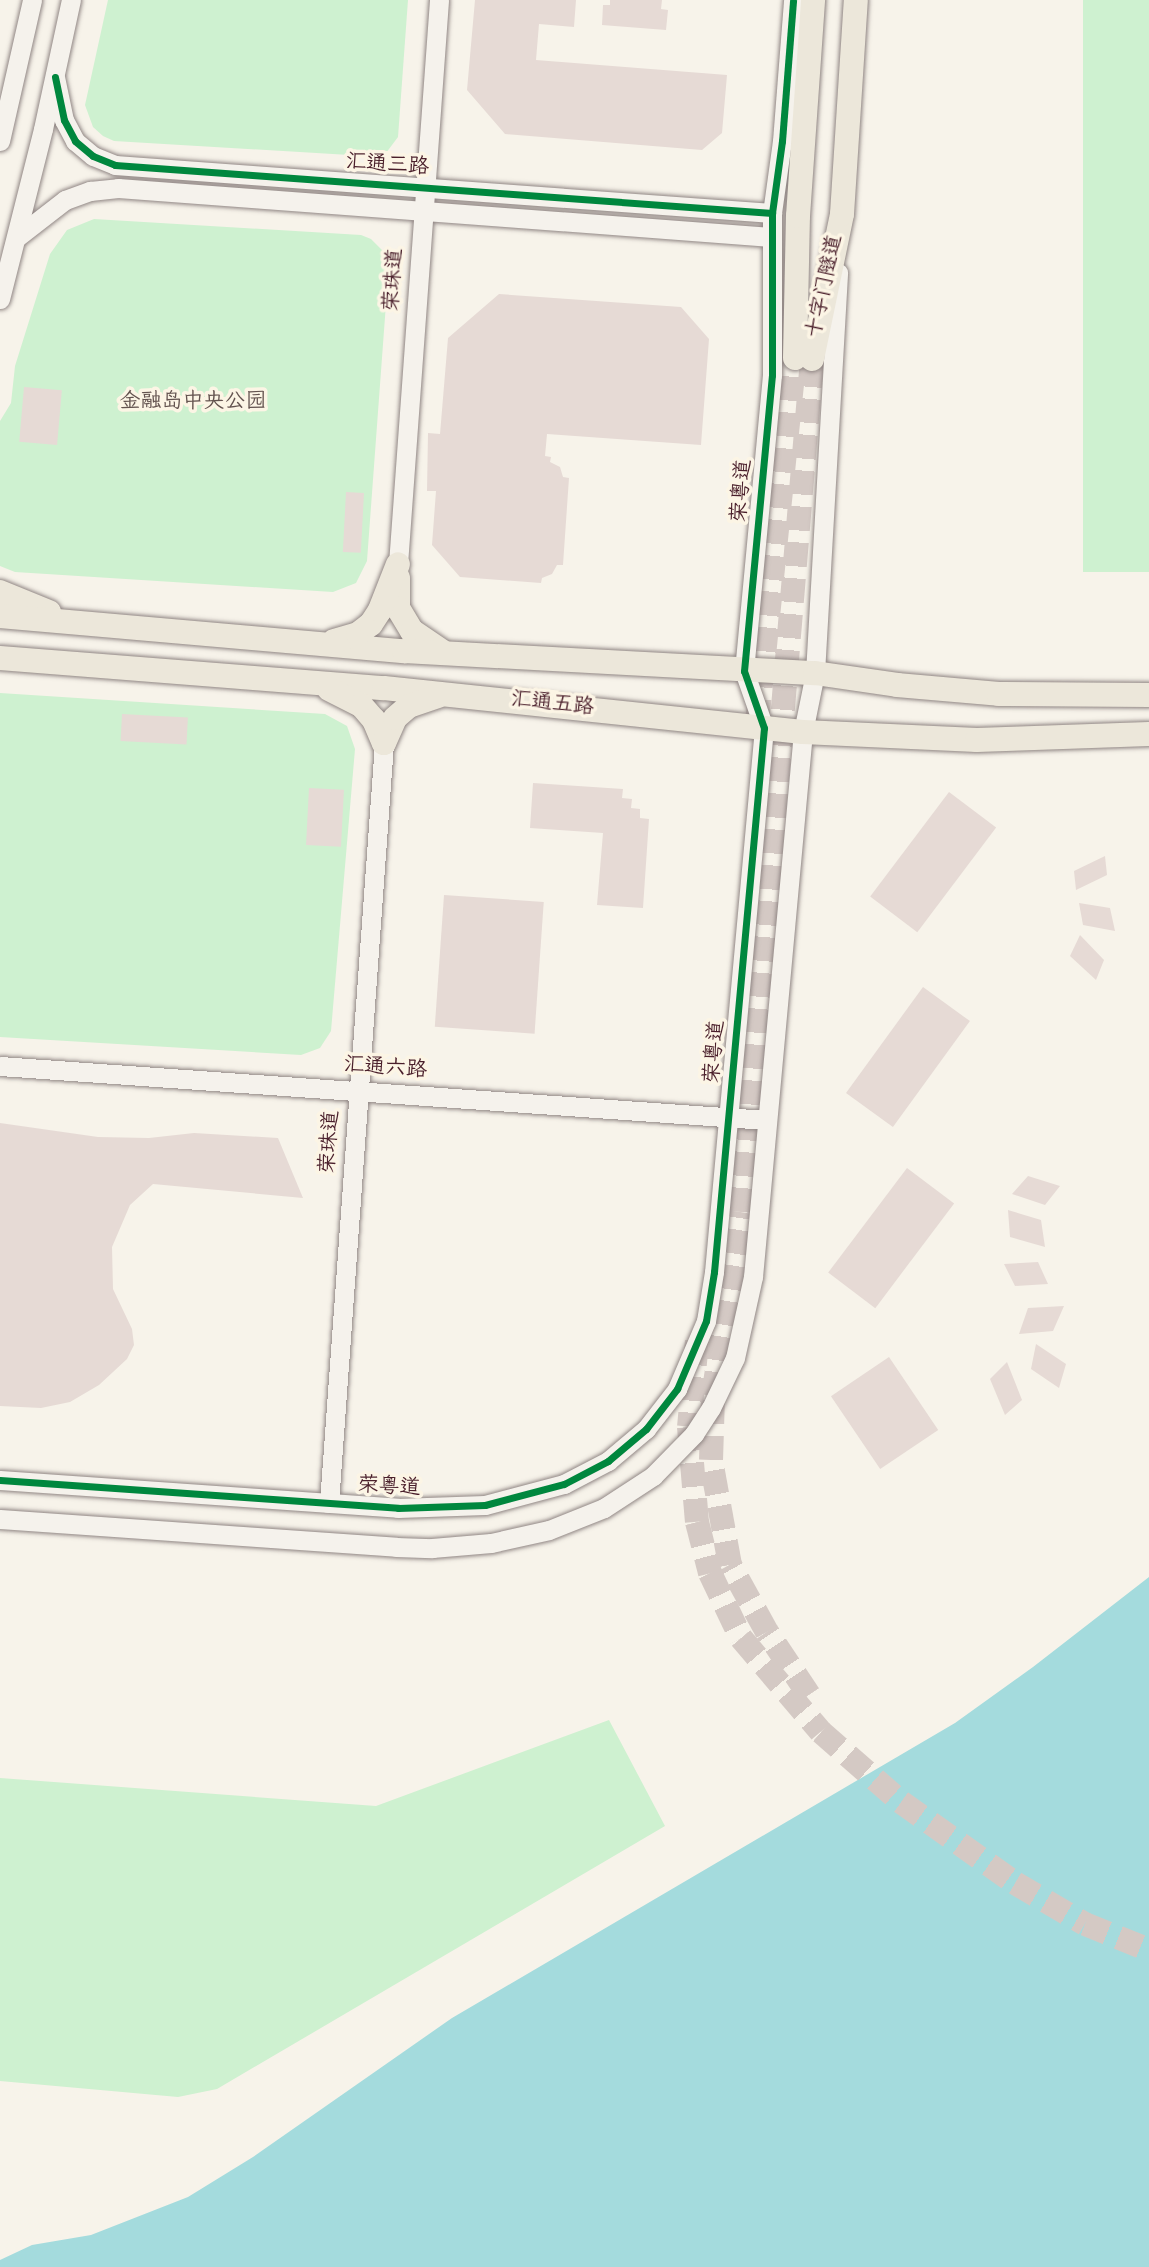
<!DOCTYPE html>
<html>
<head>
<meta charset="utf-8">
<style>
  body { margin:0 }
  #map { position:relative; width:1149px; height:2267px; overflow:hidden; background:#f7f3ea; font-family:"Gochi Hand","LXGW WenKai TC",sans-serif }
  div>[style] { position:absolute }
  [style*='--x'] { left:calc(var(--x)*1px); top:calc(var(--y)*1px); width:calc(var(--w)*1px); rotate:calc(var(--a)*1deg) }
  .green>* { inset:0; background:#cef1d0; transform-origin:0 0 }
  .water>* { inset:0; background:#a4dbdd }
  .building>* { inset:0; background:#e6dad5; transform-origin:0 0 }
  .major-tunnel>* { height:24px; margin-top:-12px; transform-origin:0; background:repeating-linear-gradient(90deg,#d4c9c4 0 24px,transparent 0 36px) }
  .roads { filter:drop-shadow(0 0 2px #908684) drop-shadow(0 0 2px #908684) }
  .minor>* { height:19px; margin:-9.5px; padding:0 9.5px; transform-origin:9.5px; border-radius:9.5px; background:#f5f2ec }
  .major>* { height:24px; margin:-12px; padding:0 12px; transform-origin:12px; border-radius:12px; background:#ece7da }
  .cycleway>* { height:7px; margin:-3.5px; padding:0 3.5px; transform-origin:3.5px; border-radius:3.5px; background:#00873e }
  span { translate:-50% -50%; white-space:nowrap; text-align:center; line-height:1.15; -webkit-text-stroke:7px #fcf5e5; paint-order:stroke }
  .street-label { font-size:21px; color:#4a1f2b }
  .park-label { font-size:21px; color:#63534f }
</style>
</head>
<body>
<div id="map">
  <div class="green">
    <i style="clip-path:polygon(108px 0,408px 0,398px 137px,386px 153px,366px 156px,114px 141px,103px 136px,93px 127px,85px 105px)"></i>
    <i style="left:1083px;top:0;width:66px;height:572px"></i>
    <i style="clip-path:polygon(94px 219px,361px 235px,371px 239px,385px 253px,389px 263px,367px 561px,356px 583px,333px 592px,15px 572px,0 566px,0 421px,11px 403px,15px 366px,50px 254px,67px 230px)"></i>
    <i style="clip-path:polygon(0 693px,325px 714px,347px 726px,355px 749px,331px 1031px,320px 1048px,301px 1055px,0 1037px)"></i>
    <i style="clip-path:polygon(609px 1720px,665px 1826px,217px 2089px,178px 2097px,0 2081px,0 1778px,376px 1806px)"></i>
  </div>
  <div class="water">
    <i style="clip-path:polygon(1149px 1577px,1149px 2267px,0 2267px,0 2260px,32px 2245px,91px 2235px,188px 2197px,253px 2157px,452px 2018px,955px 1723px,1033px 1667px)"></i>
  </div>
  <div class="building">
    <i style="clip-path:polygon(475px 0,576px 0,574px 27px,539px 24px,536px 60px,727px 75px,722px 133px,702px 150px,505px 134px,467px 90px)"></i>
    <i style="clip-path:polygon(610px 0,662px 0,661px 9px,668px 10px,666px 30px,602px 25px,603px 5px,610px 5px)"></i>
    <i style="clip-path:polygon(499px 294px,681px 307px,709px 339px,701px 445px,547px 434px,545px 456px,551px 457px,550px 462px,560px 467px,563px 477px,569px 478px,563px 565px,557px 565px,552px 574px,542px 578px,541px 583px,460px 577px,432px 545px,436px 491px,427px 491px,428px 433px,440px 434px,448px 338px)"></i>
    <i style="left:24px;top:387px;width:38px;height:55px;rotate:5deg"></i>
    <i style="left:346px;top:492px;width:18px;height:60px;rotate:3deg"></i>
    <i style="left:122px;top:714px;width:66px;height:27px;rotate:3deg"></i>
    <i style="clip-path:polygon(533px 783px,623px 789px,622px 798px,632px 799px,631px 808px,640px 809px,640px 818px,649px 819px,643px 908px,597px 905px,603px 833px,530px 828px)"></i>
    <i style="left:309px;top:788px;width:35px;height:57px;rotate:3deg"></i>
    <i style="left:949px;top:792px;width:59px;height:131px;rotate:37deg"></i>
    <i style="clip-path:polygon(1105px 856px,1107px 875px,1076px 890px,1074px 871px)"></i>
    <i style="left:444px;top:895px;width:100px;height:132px;rotate:4deg"></i>
    <i style="clip-path:polygon(1079px 903px,1110px 908px,1115px 931px,1083px 925px)"></i>
    <i style="clip-path:polygon(1080px 935px,1104px 960px,1096px 980px,1070px 956px)"></i>
    <i style="left:923px;top:987px;width:58px;height:131px;rotate:36deg"></i>
    <i style="clip-path:polygon(0 1123px,98px 1137px,149px 1138px,194px 1133px,278px 1138px,303px 1198px,153px 1184px,130px 1205px,112px 1247px,113px 1289px,132px 1329px,134px 1345px,127px 1359px,99px 1385px,70px 1402px,41px 1408px,0 1406px)"></i>
    <i style="left:907px;top:1168px;width:59px;height:131px;rotate:37deg"></i>
    <i style="clip-path:polygon(1028px 1176px,1060px 1186px,1045px 1205px,1012px 1194px)"></i>
    <i style="clip-path:polygon(1008px 1210px,1041px 1220px,1045px 1247px,1010px 1237px)"></i>
    <i style="clip-path:polygon(1038px 1262px,1048px 1284px,1015px 1286px,1004px 1264px)"></i>
    <i style="clip-path:polygon(1064px 1306px,1053px 1331px,1019px 1334px,1028px 1308px)"></i>
    <i style="clip-path:polygon(1036px 1344px,1066px 1364px,1059px 1388px,1031px 1369px)"></i>
    <i style="left:889px;top:1357px;width:88px;height:70px;rotate:56deg"></i>
    <i style="clip-path:polygon(1007px 1362px,1022px 1400px,1005px 1415px,990px 1379px)"></i>
  </div>
  <div class="major-tunnel">
    <i style="--x:757;--y:723;--w:367;--a:-84.1"></i>
    <i style="--x:697;--y:1341;--w:86;--a:95.3"></i>
    <i style="--x:689;--y:1427;--w:95;--a:85.2"></i>
    <i style="--x:697;--y:1522;--w:53;--a:75.7"></i>
    <i style="--x:710;--y:1573;--w:72;--a:64.5"></i>
    <i style="--x:741;--y:1638;--w:123;--a:49.6"></i>
    <i style="--x:821;--y:1732;--w:106;--a:41.2"></i>
    <i style="--x:901;--y:1802;--w:140;--a:35.4"></i>
    <i style="--x:1015;--y:1883;--w:81;--a:30.4"></i>
    <i style="--x:1085;--y:1924;--w:69;--a:22.1"></i>
    <i style="--x:809;--y:1695;--w:76;--a:-123.7"></i>
    <i style="--x:767;--y:1632;--w:77;--a:-118.9"></i>
    <i style="--x:730;--y:1565;--w:107;--a:-100.3"></i>
    <i style="--x:711;--y:1460;--w:64;--a:-88.2"></i>
    <i style="--x:713;--y:1396;--w:186;--a:-81.3"></i>
    <i style="--x:741;--y:1212;--w:856;--a:-85.24"></i>
  </div>
  <div class="roads">
    <div class="minor">
      <i style="--x:55;--y:77;--w:44;--a:78.2"></i>
      <i style="--x:64;--y:120;--w:24;--a:62"></i>
      <i style="--x:75;--y:141;--w:23;--a:40"></i>
      <i style="--x:93;--y:156;--w:24;--a:22"></i>
      <i style="--x:115;--y:165;--w:659;--a:4.18"></i>
      <i style="--x:0;--y:141;--w:145;--a:-77.2"></i>
      <i style="--x:16;--y:238;--w:62;--a:-37.8"></i>
      <i style="--x:65;--y:200;--w:27;--a:-20"></i>
      <i style="--x:90;--y:191;--w:28;--a:-6"></i>
      <i style="--x:118;--y:188;--w:655;--a:4.29"></i>
      <i style="--x:0;--y:299;--w:175;--a:-75.8"></i>
      <i style="--x:43;--y:129;--w:132;--a:-77.8"></i>
      <i style="--x:398;--y:564;--w:565;--a:-85.84"></i>
      <i style="--x:0;--y:1066;--w:769;--a:4.03"></i>
      <i style="--x:0;--y:1480;--w:399;--a:4"></i>
      <i style="--x:398;--y:1508;--w:87;--a:-2"></i>
      <i style="--x:485;--y:1505;--w:82;--a:-14.9"></i>
      <i style="--x:564;--y:1484;--w:50;--a:-27.6"></i>
      <i style="--x:608;--y:1461;--w:50;--a:-40.1"></i>
      <i style="--x:646;--y:1429;--w:51;--a:-52.2"></i>
      <i style="--x:677;--y:1389;--w:74;--a:-66.9"></i>
      <i style="--x:706;--y:1321;--w:50;--a:-80.7"></i>
      <i style="--x:714;--y:1272;--w:546;--a:-84.75"></i>
      <i style="--x:764;--y:728;--w:60;--a:-109.3"></i>
      <i style="--x:744;--y:671;--w:297;--a:-84.6"></i>
      <i style="--x:772;--y:375;--w:162;--a:-90"></i>
      <i style="--x:772;--y:213;--w:73;--a:-82.1"></i>
      <i style="--x:782;--y:141;--w:141;--a:-85.5"></i>
      <i style="--x:329;--y:1503;--w:762;--a:-85.86"></i>
      <i style="--x:0;--y:1519;--w:397;--a:4"></i>
      <i style="--x:396;--y:1547;--w:36;--a:2"></i>
      <i style="--x:432;--y:1548;--w:59;--a:-4.8"></i>
      <i style="--x:491;--y:1543;--w:59;--a:-12.6"></i>
      <i style="--x:549;--y:1530;--w:59;--a:-21.8"></i>
      <i style="--x:604;--y:1508;--w:59;--a:-33.1"></i>
      <i style="--x:653;--y:1476;--w:59;--a:-45.7"></i>
      <i style="--x:694;--y:1434;--w:31;--a:-57"></i>
      <i style="--x:711;--y:1408;--w:55;--a:-64.4"></i>
      <i style="--x:735;--y:1358;--w:83;--a:-77.5"></i>
      <i style="--x:753;--y:1277;--w:547;--a:-84.76"></i>
      <i style="--x:803;--y:732;--w:60;--a:-78.5"></i>
      <i style="--x:815;--y:673;--w:401;--a:-86.7"></i>
    </div>
    <div class="major">
      <i style="--x:795;--y:358;--w:142;--a:-88.8"></i>
      <i style="--x:798;--y:216;--w:217;--a:-86"></i>
      <i style="--x:812;--y:359;--w:148;--a:-78.3"></i>
      <i style="--x:842;--y:214;--w:214;--a:-86.3"></i>
      <i style="--x:398;--y:578;--w:30;--a:90"></i>
      <i style="--x:398;--y:608;--w:27;--a:59"></i>
      <i style="--x:412;--y:631;--w:36;--a:34"></i>
      <i style="--x:0;--y:592;--w:53;--a:22.2"></i>
      <i style="--x:0;--y:616;--w:406;--a:5"></i>
      <i style="--x:404;--y:651;--w:412;--a:3.1"></i>
      <i style="--x:815;--y:673;--w:83;--a:8.3"></i>
      <i style="--x:897;--y:685;--w:102;--a:5"></i>
      <i style="--x:999;--y:694;--w:150;--a:0.4"></i>
      <i style="--x:334;--y:641;--w:25;--a:-16"></i>
      <i style="--x:358;--y:634;--w:16;--a:-38"></i>
      <i style="--x:371;--y:624;--w:17;--a:-57"></i>
      <i style="--x:380;--y:610;--w:49;--a:-68.6"></i>
      <i style="--x:0;--y:658;--w:385;--a:4.5"></i>
      <i style="--x:384;--y:688;--w:421;--a:6"></i>
      <i style="--x:803;--y:732;--w:174;--a:2.6"></i>
      <i style="--x:977;--y:740;--w:172;--a:-2"></i>
      <i style="--x:329;--y:689;--w:36;--a:27"></i>
      <i style="--x:361;--y:705;--w:20;--a:49"></i>
      <i style="--x:374;--y:720;--w:25;--a:67"></i>
      <i style="--x:384;--y:743;--w:27;--a:-66"></i>
      <i style="--x:395;--y:718;--w:18;--a:-41"></i>
      <i style="--x:409;--y:706;--w:31;--a:-19"></i>
    </div>
  </div>
  <div class="cycleway">
    <i style="--x:55;--y:77;--w:44;--a:78.2"></i>
    <i style="--x:64;--y:120;--w:24;--a:62"></i>
    <i style="--x:75;--y:141;--w:23;--a:40"></i>
    <i style="--x:93;--y:156;--w:24;--a:22"></i>
    <i style="--x:115;--y:165;--w:659;--a:4.18"></i>
    <i style="--x:0;--y:1480;--w:399;--a:4"></i>
    <i style="--x:398;--y:1508;--w:87;--a:-2"></i>
    <i style="--x:485;--y:1505;--w:82;--a:-14.9"></i>
    <i style="--x:564;--y:1484;--w:50;--a:-27.6"></i>
    <i style="--x:608;--y:1461;--w:50;--a:-40.1"></i>
    <i style="--x:646;--y:1429;--w:51;--a:-52.2"></i>
    <i style="--x:677;--y:1389;--w:74;--a:-66.9"></i>
    <i style="--x:706;--y:1321;--w:50;--a:-80.7"></i>
    <i style="--x:714;--y:1272;--w:546;--a:-84.75"></i>
    <i style="--x:764;--y:728;--w:60;--a:-109.3"></i>
    <i style="--x:744;--y:671;--w:297;--a:-84.6"></i>
    <i style="--x:772;--y:375;--w:162;--a:-90"></i>
    <i style="--x:772;--y:213;--w:73;--a:-82.1"></i>
    <i style="--x:782;--y:141;--w:141;--a:-85.5"></i>
  </div>
  <div class="street-label">
    <span style="left:387px;top:167px;rotate:4deg">汇通三路</span>
    <span style="left:396px;top:280px;rotate:-86deg">荣珠道</span>
    <span style="left:827px;top:287px;rotate:-78deg">十字门隧道</span>
    <span style="left:744px;top:491px;rotate:-85deg">荣粤道</span>
    <span style="left:552px;top:706px;rotate:6deg">汇通五路</span>
    <span style="left:717px;top:1052px;rotate:-85deg">荣粤道</span>
    <span style="left:385px;top:1070px;rotate:4deg">汇通六路</span>
    <span style="left:332px;top:1142px;rotate:-86deg">荣珠道</span>
    <span style="left:389px;top:1489px;rotate:3deg">荣粤道</span>
  </div>
  <div class="park-label">
    <span style="left:193px;top:404px">金融岛中央公园</span>
  </div>
</div>
</body>
</html>
